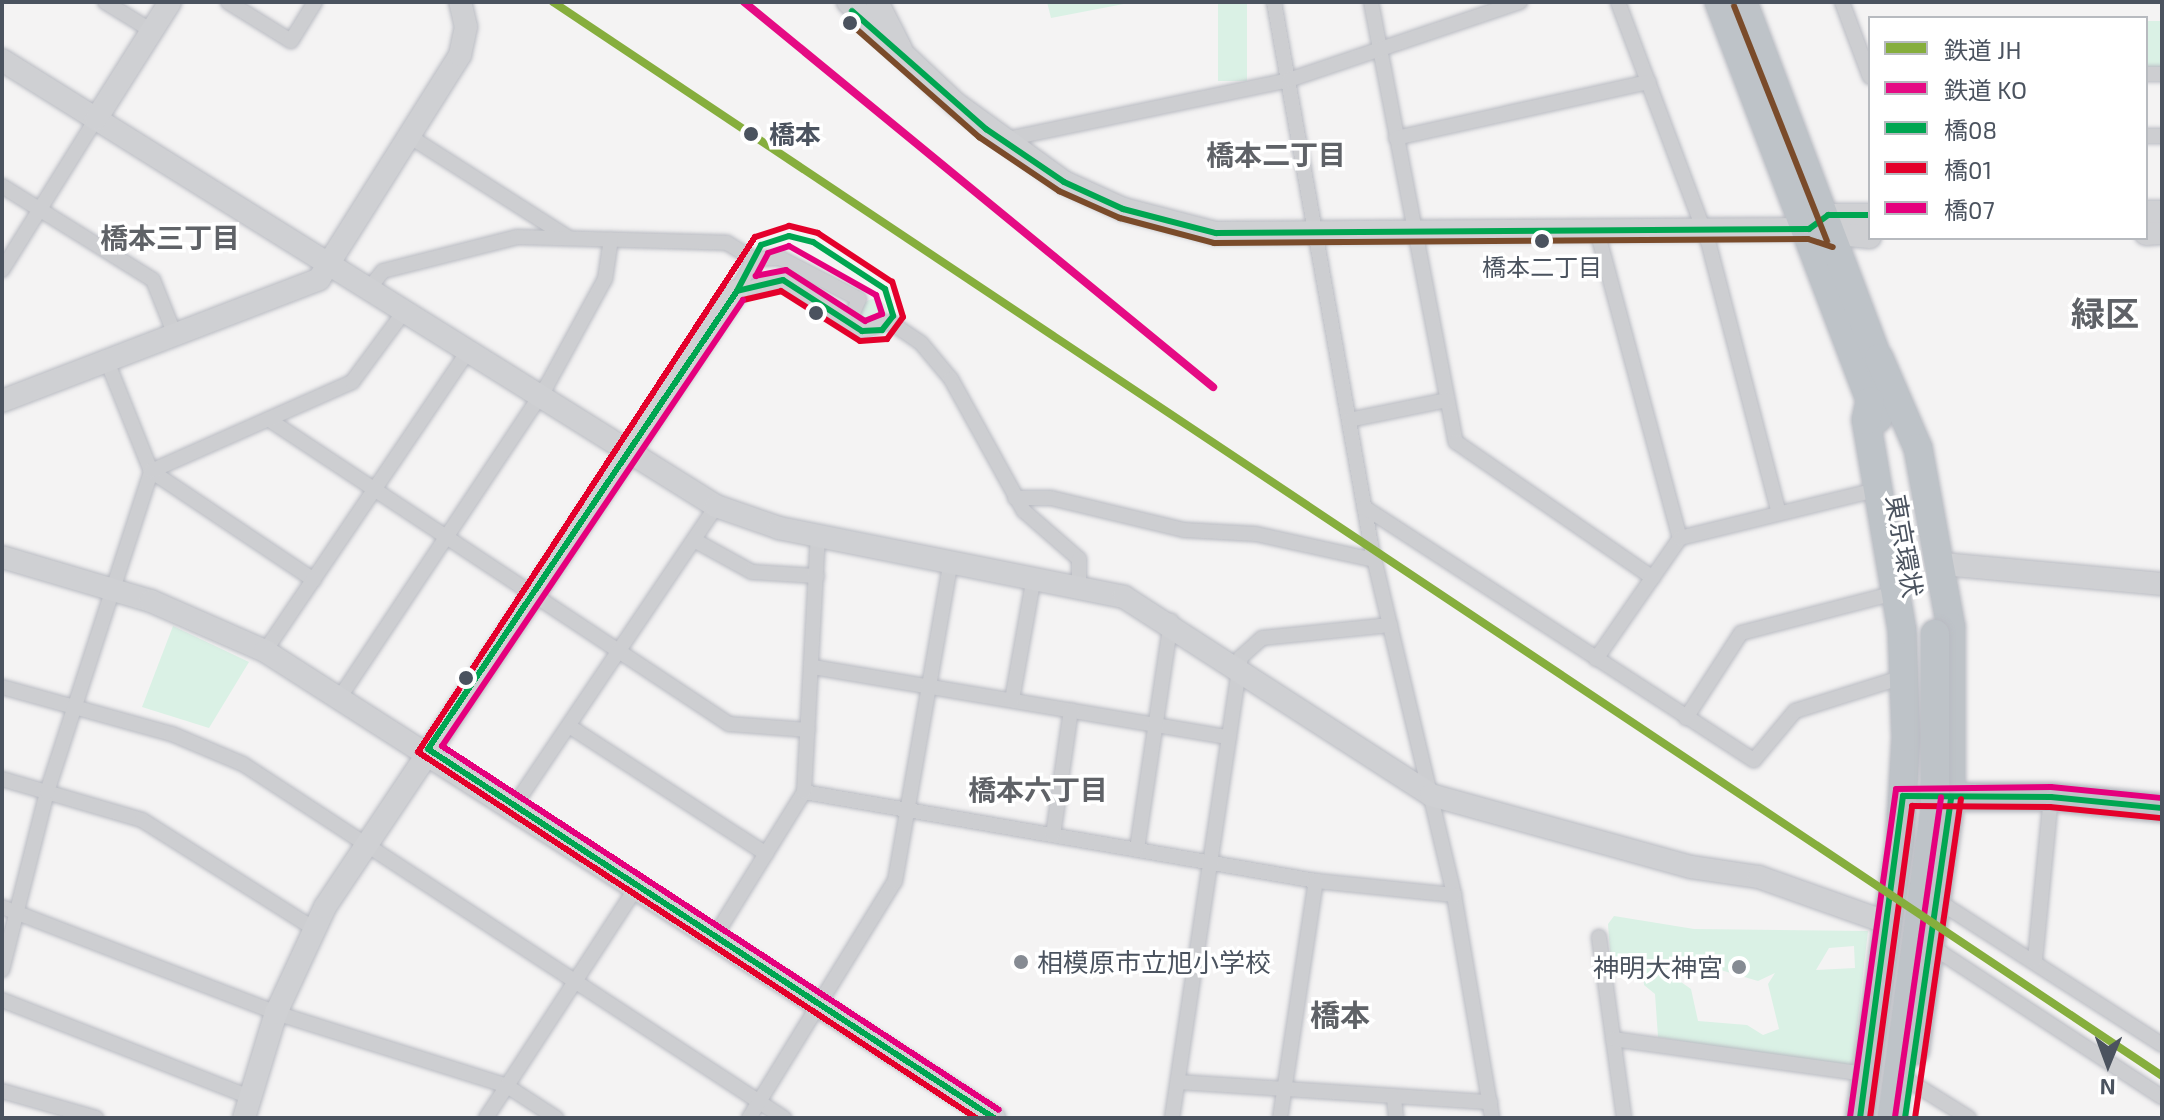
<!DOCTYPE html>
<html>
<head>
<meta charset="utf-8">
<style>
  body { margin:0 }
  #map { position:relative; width:2164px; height:1120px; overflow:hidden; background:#f4f3f3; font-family:"Exo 2","Noto Sans JP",sans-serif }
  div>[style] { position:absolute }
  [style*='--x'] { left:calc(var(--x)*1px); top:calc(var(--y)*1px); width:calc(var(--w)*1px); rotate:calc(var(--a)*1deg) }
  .green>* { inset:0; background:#daf1e5; transform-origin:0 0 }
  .round { border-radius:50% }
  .roads { filter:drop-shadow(0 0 2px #b9bbc2) drop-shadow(0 0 2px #b9bbc2) }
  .street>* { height:14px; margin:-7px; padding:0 7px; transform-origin:7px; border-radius:7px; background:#cdced1 }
  .secondary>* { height:22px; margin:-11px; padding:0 11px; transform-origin:11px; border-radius:11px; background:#cfd0d3 }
  .highway>* { height:28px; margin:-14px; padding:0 14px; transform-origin:14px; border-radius:14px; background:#bec3c8 }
  .bridges { filter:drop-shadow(0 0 2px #b9bbc2) drop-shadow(0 0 2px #b9bbc2) }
  .highway-bridge>* { height:28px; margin:-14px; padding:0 14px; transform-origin:14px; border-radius:14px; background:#bec3c8 }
  .bus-1>* { height:6px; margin:-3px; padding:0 3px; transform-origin:3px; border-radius:3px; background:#00a651 }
  .bus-2>* { height:6px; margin:-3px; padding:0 3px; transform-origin:3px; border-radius:3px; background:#e4002b }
  .bus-3>* { height:6px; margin:-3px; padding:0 3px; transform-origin:3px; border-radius:3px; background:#e5007d }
  .bus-4>* { height:6px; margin:-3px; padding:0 3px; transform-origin:3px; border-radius:3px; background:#7a4b2a }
  .rail-1>* { height:8px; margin:-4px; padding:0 4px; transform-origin:4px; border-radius:4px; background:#86ae3d }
  .rail-2>* { height:8px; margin:-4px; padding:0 4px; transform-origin:4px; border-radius:4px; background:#e50b84 }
  .dots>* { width:22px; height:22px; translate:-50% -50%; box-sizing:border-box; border:4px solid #fff; border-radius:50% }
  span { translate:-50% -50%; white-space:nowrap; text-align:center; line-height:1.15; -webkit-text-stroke:7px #fff; paint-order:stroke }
  .bus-label { font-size:24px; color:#4b535f }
  .stop-label { font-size:26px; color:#4b535f; font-weight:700 }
  .left { translate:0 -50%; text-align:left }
  .street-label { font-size:26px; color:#4b535f }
  .poi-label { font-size:26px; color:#4b535f }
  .right { translate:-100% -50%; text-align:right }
  .neighbourhood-label { font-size:28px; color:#5f6267; font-weight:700 }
  .quarter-label { font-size:30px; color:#5f6267; font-weight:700 }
  .district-label { font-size:34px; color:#5f6267; font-weight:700 }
  .frame { position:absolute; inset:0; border:4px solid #4b535f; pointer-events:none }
  .legend { position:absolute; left:1868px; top:16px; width:280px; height:224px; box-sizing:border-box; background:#fff; border:2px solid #b7babf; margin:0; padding:10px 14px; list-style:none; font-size:24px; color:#4b535f }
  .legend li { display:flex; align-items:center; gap:16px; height:40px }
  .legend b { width:40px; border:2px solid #b7babf }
  .north { position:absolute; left:2068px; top:1024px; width:80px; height:80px; -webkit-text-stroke:6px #fff; paint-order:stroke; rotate:181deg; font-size:22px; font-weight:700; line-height:32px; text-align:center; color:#4b535f }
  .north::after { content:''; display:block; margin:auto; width:28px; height:36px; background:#4b535f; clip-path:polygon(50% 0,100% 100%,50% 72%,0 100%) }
</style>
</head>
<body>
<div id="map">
  <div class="green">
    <i style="clip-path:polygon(1047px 2px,1134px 2px,1051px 18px)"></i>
    <i style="left:1218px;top:2px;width:29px;height:79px"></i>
    <i style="left:2162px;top:21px;width:46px;height:16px;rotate:90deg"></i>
    <i class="round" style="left:861px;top:299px;width:26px;height:26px"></i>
    <i style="clip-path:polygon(173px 626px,249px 662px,209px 728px,142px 707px)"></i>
    <i style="clip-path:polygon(evenodd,1614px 916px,1694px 929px,1868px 931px,1852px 1070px,1658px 1037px,1655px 994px,1644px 985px,1643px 967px,1628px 955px,1611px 965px,1608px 924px,1614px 916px,1854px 946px,1855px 968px,1816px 970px,1829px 948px,1854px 946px,1614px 916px,1683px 959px,1758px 981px,1775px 973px,1768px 984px,1779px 1029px,1763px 1035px,1747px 1025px,1698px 1021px,1691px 989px,1681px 982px,1683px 959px)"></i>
  </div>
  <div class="roads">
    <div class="street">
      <i style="--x:105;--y:2;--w:55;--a:31.7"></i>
      <i style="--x:228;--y:2;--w:74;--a:31.8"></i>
      <i style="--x:291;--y:41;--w:46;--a:-58.4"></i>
      <i style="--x:1274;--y:2;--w:557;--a:79.86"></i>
      <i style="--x:1372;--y:550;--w:355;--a:76.6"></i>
      <i style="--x:1454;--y:895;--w:226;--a:80.3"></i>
      <i style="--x:1371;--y:2;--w:448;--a:79.1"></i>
      <i style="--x:1456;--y:442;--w:239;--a:34.6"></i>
      <i style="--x:1618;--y:2;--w:255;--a:69.4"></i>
      <i style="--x:1708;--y:241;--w:281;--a:75.4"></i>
      <i style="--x:1842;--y:2;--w:80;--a:69.5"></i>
      <i style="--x:2146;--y:74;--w:16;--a:0"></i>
      <i style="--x:409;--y:136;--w:190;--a:32.5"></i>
      <i style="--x:2146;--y:136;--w:16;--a:0"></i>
      <i style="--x:1396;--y:138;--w:259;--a:-12.5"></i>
      <i style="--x:1002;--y:140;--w:293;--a:-11.8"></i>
      <i style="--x:1289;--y:80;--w:244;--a:-18.7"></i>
      <i style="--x:2;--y:186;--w:178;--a:31.9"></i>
      <i style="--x:153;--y:280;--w:59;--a:68.2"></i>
      <i style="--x:1597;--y:231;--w:318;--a:74.9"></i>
      <i style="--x:2;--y:270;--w:178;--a:-58.1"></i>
      <i style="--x:368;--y:290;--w:24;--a:-52"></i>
      <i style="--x:383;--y:271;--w:138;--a:-14.2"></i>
      <i style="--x:517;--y:237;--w:210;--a:1.6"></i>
      <i style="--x:727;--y:243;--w:31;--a:31"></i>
      <i style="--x:737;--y:291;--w:47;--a:-13.4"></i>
      <i style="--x:783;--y:280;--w:94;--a:32.8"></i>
      <i style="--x:862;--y:331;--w:29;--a:-18"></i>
      <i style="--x:890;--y:322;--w:37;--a:34"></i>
      <i style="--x:921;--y:343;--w:47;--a:50.2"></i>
      <i style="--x:951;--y:379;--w:151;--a:61.1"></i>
      <i style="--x:1024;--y:511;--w:73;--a:41.1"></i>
      <i style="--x:1079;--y:559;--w:25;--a:90"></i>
      <i style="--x:737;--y:291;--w:36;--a:-62"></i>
      <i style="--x:754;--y:259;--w:26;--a:-2"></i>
      <i style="--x:780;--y:258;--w:89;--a:27.4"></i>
      <i style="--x:859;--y:299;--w:25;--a:113"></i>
      <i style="--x:107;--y:361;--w:118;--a:68.2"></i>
      <i style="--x:151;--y:471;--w:196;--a:33.8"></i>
      <i style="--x:268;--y:419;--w:553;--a:33.49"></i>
      <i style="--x:729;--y:724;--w:79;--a:4.3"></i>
      <i style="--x:1349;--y:420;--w:100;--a:-11.5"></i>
      <i style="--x:1015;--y:498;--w:36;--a:0"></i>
      <i style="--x:1051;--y:498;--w:137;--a:13.5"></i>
      <i style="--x:1184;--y:530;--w:72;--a:3.2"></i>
      <i style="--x:1256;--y:534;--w:121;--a:12.4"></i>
      <i style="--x:1364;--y:507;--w:465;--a:33"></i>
      <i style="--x:1754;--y:760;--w:64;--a:-50.1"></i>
      <i style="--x:1795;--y:711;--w:116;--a:-17.5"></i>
      <i style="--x:694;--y:540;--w:66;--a:28.9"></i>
      <i style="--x:752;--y:572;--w:65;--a:3.5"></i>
      <i style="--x:265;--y:651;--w:360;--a:-55.9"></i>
      <i style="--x:1596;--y:659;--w:147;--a:-55.2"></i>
      <i style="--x:1680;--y:538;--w:206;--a:-13.8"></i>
      <i style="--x:813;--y:667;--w:422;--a:9.6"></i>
      <i style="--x:2;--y:687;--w:176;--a:15.5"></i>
      <i style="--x:172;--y:734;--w:77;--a:22.9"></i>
      <i style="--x:243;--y:764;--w:647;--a:33.2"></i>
      <i style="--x:342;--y:694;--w:369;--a:-56.4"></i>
      <i style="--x:546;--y:387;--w:123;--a:-61.4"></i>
      <i style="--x:605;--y:279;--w:40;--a:-81.5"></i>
      <i style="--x:1012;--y:700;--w:126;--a:-79.9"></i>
      <i style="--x:1686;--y:718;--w:101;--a:-57.1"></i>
      <i style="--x:1741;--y:633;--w:162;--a:-14.6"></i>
      <i style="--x:569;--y:726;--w:235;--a:33"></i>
      <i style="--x:2;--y:779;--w:146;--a:16.3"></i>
      <i style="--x:142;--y:820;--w:202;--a:32.3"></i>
      <i style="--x:804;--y:792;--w:520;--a:9.86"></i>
      <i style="--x:1316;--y:881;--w:139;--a:5.8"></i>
      <i style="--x:514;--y:806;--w:362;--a:-56"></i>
      <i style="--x:1053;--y:835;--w:126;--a:-81.8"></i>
      <i style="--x:1137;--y:849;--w:231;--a:-81.5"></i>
      <i style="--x:1938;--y:901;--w:266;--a:32.7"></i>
      <i style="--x:2;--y:907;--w:294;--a:21.1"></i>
      <i style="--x:276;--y:1013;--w:242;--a:17.5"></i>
      <i style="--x:507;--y:1086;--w:59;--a:33.1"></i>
      <i style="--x:715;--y:936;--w:169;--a:-58.3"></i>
      <i style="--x:804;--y:792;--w:257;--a:-86.9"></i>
      <i style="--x:1599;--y:937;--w:183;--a:82.1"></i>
      <i style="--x:1931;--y:946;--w:276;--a:33.2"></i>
      <i style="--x:2035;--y:960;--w:164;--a:-84.4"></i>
      <i style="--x:2;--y:970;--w:184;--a:-75.8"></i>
      <i style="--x:47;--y:792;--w:337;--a:-72"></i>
      <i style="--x:151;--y:471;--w:220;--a:-23.9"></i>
      <i style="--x:352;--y:382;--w:86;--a:-53.5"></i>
      <i style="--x:2;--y:1000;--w:266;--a:21.4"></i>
      <i style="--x:1613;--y:1039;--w:255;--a:7.9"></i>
      <i style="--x:1178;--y:1082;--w:313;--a:3.7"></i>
      <i style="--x:1911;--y:1082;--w:68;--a:31.8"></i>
      <i style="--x:2;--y:1091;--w:98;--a:16"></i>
      <i style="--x:1394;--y:1098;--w:20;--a:84"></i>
      <i style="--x:486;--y:1118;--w:277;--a:-56.9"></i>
      <i style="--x:749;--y:1118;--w:278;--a:-58.4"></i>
      <i style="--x:895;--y:881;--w:327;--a:-80.1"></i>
      <i style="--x:1172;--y:1118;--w:466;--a:-81.5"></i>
      <i style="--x:1241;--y:657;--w:28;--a:-42"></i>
      <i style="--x:1262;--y:638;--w:129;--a:-5.8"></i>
      <i style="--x:1280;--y:1118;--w:240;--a:-81.4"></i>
    </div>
    <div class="secondary">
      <i style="--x:848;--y:2;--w:147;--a:43.3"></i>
      <i style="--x:955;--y:103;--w:135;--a:35.9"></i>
      <i style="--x:1064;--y:182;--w:65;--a:24.6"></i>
      <i style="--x:1123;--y:209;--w:96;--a:14.5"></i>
      <i style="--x:1216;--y:233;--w:593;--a:-0.39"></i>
      <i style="--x:1809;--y:229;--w:24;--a:-36"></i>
      <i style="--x:1828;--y:215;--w:42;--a:0"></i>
      <i style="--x:877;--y:2;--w:53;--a:62.9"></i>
      <i style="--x:2;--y:60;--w:842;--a:31.99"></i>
      <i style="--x:716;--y:506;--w:67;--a:19.2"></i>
      <i style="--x:779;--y:528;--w:352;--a:11.3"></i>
      <i style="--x:1124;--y:597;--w:365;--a:32.8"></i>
      <i style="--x:1431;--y:795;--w:270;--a:15.5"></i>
      <i style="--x:1691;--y:867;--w:69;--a:8.4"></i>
      <i style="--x:1759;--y:877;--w:137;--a:19.6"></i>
      <i style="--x:96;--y:119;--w:138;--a:-57.7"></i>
      <i style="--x:2146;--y:212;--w:16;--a:0"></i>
      <i style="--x:1818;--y:232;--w:52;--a:5.5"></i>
      <i style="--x:2146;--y:234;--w:16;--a:-4"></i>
      <i style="--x:2;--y:401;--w:340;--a:-21"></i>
      <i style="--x:319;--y:279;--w:265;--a:-57.8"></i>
      <i style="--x:460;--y:55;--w:29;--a:-78"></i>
      <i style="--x:466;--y:27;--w:26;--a:-103"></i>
      <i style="--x:2;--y:557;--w:155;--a:16.5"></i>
      <i style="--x:151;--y:601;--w:124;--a:23.7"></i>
      <i style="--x:265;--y:651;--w:866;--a:32.64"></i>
      <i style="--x:1943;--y:564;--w:220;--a:5.2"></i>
      <i style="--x:244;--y:1118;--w:110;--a:-73.1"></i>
      <i style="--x:276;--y:1013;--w:117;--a:-65.2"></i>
      <i style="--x:325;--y:907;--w:741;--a:-56.22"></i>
    </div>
    <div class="highway">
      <i style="--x:1719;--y:2;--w:446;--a:69.2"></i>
      <i style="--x:1743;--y:2;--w:399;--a:69.3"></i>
      <i style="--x:1879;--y:358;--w:98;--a:66.6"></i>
      <i style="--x:1918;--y:448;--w:182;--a:79.6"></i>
      <i style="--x:1951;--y:627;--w:171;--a:90"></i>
      <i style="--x:1951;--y:798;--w:255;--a:98.1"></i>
      <i style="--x:1932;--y:797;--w:119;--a:0"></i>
      <i style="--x:2051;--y:797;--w:112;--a:5.7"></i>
      <i style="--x:1860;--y:1118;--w:282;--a:-81.8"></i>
      <i style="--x:1900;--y:839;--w:102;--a:-86.6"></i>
      <i style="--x:1906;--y:737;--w:107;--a:-92.1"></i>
      <i style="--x:1902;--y:630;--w:213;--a:-99.7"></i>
      <i style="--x:1866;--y:420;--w:19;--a:-78"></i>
    </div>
  </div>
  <div class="bridges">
    <div class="highway-bridge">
      <i style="--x:1892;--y:1118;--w:312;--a:-82.1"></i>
      <i style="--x:1935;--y:809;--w:175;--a:-90"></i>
    </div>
  </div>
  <div class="bus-1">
    <i style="--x:852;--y:11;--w:179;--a:41.4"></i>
    <i style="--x:986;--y:129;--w:94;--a:34.2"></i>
    <i style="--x:1064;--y:182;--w:65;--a:24.6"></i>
    <i style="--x:1123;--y:209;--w:96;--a:14.5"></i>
    <i style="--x:1216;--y:233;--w:593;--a:-0.39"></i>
    <i style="--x:1809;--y:229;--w:24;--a:-36"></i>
    <i style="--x:1828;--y:215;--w:42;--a:0"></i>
    <i style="--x:789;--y:236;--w:25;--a:14"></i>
    <i style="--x:813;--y:242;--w:86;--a:33.1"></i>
    <i style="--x:885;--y:289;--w:28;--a:73"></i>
    <i style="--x:893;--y:316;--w:18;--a:128"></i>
    <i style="--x:882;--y:330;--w:20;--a:177"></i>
    <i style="--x:862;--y:331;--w:94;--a:-147.2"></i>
    <i style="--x:783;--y:280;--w:47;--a:166.6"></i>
    <i style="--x:737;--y:291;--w:52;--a:-62.4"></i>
    <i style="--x:761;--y:245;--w:29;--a:-18"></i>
    <i style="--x:737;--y:291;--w:552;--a:124.01"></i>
    <i style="--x:428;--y:749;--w:676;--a:33.1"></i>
    <i style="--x:1860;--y:1118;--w:325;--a:-82.4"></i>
    <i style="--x:1903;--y:796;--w:148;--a:0.4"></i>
    <i style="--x:2051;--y:797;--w:112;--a:5.7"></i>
    <i style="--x:1905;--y:1118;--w:323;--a:-81.8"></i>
  </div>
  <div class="bus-2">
    <i style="--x:743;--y:300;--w:39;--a:-13"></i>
    <i style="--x:781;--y:291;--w:93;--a:32.3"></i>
    <i style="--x:860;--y:341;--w:27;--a:-4"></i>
    <i style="--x:887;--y:339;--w:27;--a:-54"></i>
    <i style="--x:903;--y:317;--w:37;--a:-107"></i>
    <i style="--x:892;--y:282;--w:89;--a:-146.5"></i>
    <i style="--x:818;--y:233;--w:30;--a:-166"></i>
    <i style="--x:789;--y:226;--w:36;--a:162"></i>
    <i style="--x:755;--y:237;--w:615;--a:123.2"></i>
    <i style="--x:418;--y:752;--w:667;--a:33.26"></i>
    <i style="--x:1870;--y:1118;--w:315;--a:-82.3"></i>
    <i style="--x:1912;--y:806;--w:138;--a:0.4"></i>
    <i style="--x:2050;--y:807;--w:112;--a:5.7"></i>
    <i style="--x:1915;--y:1118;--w:322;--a:-81.8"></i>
  </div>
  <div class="bus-3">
    <i style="--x:789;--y:246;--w:100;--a:29.4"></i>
    <i style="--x:876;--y:295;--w:20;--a:72"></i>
    <i style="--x:882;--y:314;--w:18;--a:158"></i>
    <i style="--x:865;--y:321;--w:94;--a:-147.2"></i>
    <i style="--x:786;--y:270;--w:31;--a:169"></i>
    <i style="--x:756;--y:276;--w:26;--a:-62"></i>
    <i style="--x:768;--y:253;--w:22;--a:-18"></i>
    <i style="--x:743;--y:300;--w:538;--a:124.01"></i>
    <i style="--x:442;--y:746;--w:665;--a:33.16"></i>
    <i style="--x:1850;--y:1117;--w:331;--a:-82"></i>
    <i style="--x:1896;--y:789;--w:155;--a:-0.7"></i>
    <i style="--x:2051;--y:787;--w:112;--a:5.7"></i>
    <i style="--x:1895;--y:1117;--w:323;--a:-81.8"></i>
  </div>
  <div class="bus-4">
    <i style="--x:1734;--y:6;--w:253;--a:68.4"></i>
    <i style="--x:845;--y:19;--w:179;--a:41.4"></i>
    <i style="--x:979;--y:137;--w:97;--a:34"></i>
    <i style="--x:1059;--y:191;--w:67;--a:23.9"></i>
    <i style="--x:1120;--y:218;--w:97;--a:14.9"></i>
    <i style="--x:1214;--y:243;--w:594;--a:-0.39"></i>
    <i style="--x:1808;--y:239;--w:26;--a:18"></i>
  </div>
  <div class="rail-1">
    <i style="--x:553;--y:2;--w:1935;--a:33.72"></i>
  </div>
  <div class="rail-2">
    <i style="--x:744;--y:2;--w:607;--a:39.38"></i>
  </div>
  <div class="dots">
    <i style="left:850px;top:23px;background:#4b535f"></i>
    <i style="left:751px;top:134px;background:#4b535f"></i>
    <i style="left:1542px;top:241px;background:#4b535f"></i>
    <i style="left:816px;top:313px;background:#4b535f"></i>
    <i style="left:466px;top:678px;background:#4b535f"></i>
    <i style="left:1021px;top:962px;background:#868b93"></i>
    <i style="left:1739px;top:967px;background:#868b93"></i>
  </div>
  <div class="bus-label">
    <span style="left:1542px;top:267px">橋本二丁目</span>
  </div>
  <div class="stop-label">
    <span class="left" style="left:769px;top:134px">橋本</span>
  </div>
  <div class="street-label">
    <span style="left:1905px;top:546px;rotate:80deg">東京環状</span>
  </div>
  <div class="poi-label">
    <span class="left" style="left:1037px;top:962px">相模原市立旭小学校</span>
    <span class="right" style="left:1723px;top:967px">神明大神宮</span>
  </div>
  <div class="neighbourhood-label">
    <span style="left:1276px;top:154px">橋本二丁目</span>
    <span style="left:170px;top:237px">橋本三丁目</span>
    <span style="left:1038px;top:789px">橋本六丁目</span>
  </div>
  <div class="quarter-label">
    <span style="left:1340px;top:1014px">橋本</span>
  </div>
  <div class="district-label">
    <span style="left:2105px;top:313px">緑区</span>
  </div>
  <div class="frame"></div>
  <ul class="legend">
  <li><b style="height:10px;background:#86ae3d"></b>鉄道 JH</li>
  <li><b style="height:10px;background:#e50b84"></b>鉄道 KO</li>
  <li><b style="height:10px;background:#00a651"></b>橋08</li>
  <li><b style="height:10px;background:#e4002b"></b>橋01</li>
  <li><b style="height:10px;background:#e5007d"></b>橋07</li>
  </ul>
  <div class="north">N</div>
</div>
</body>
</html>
